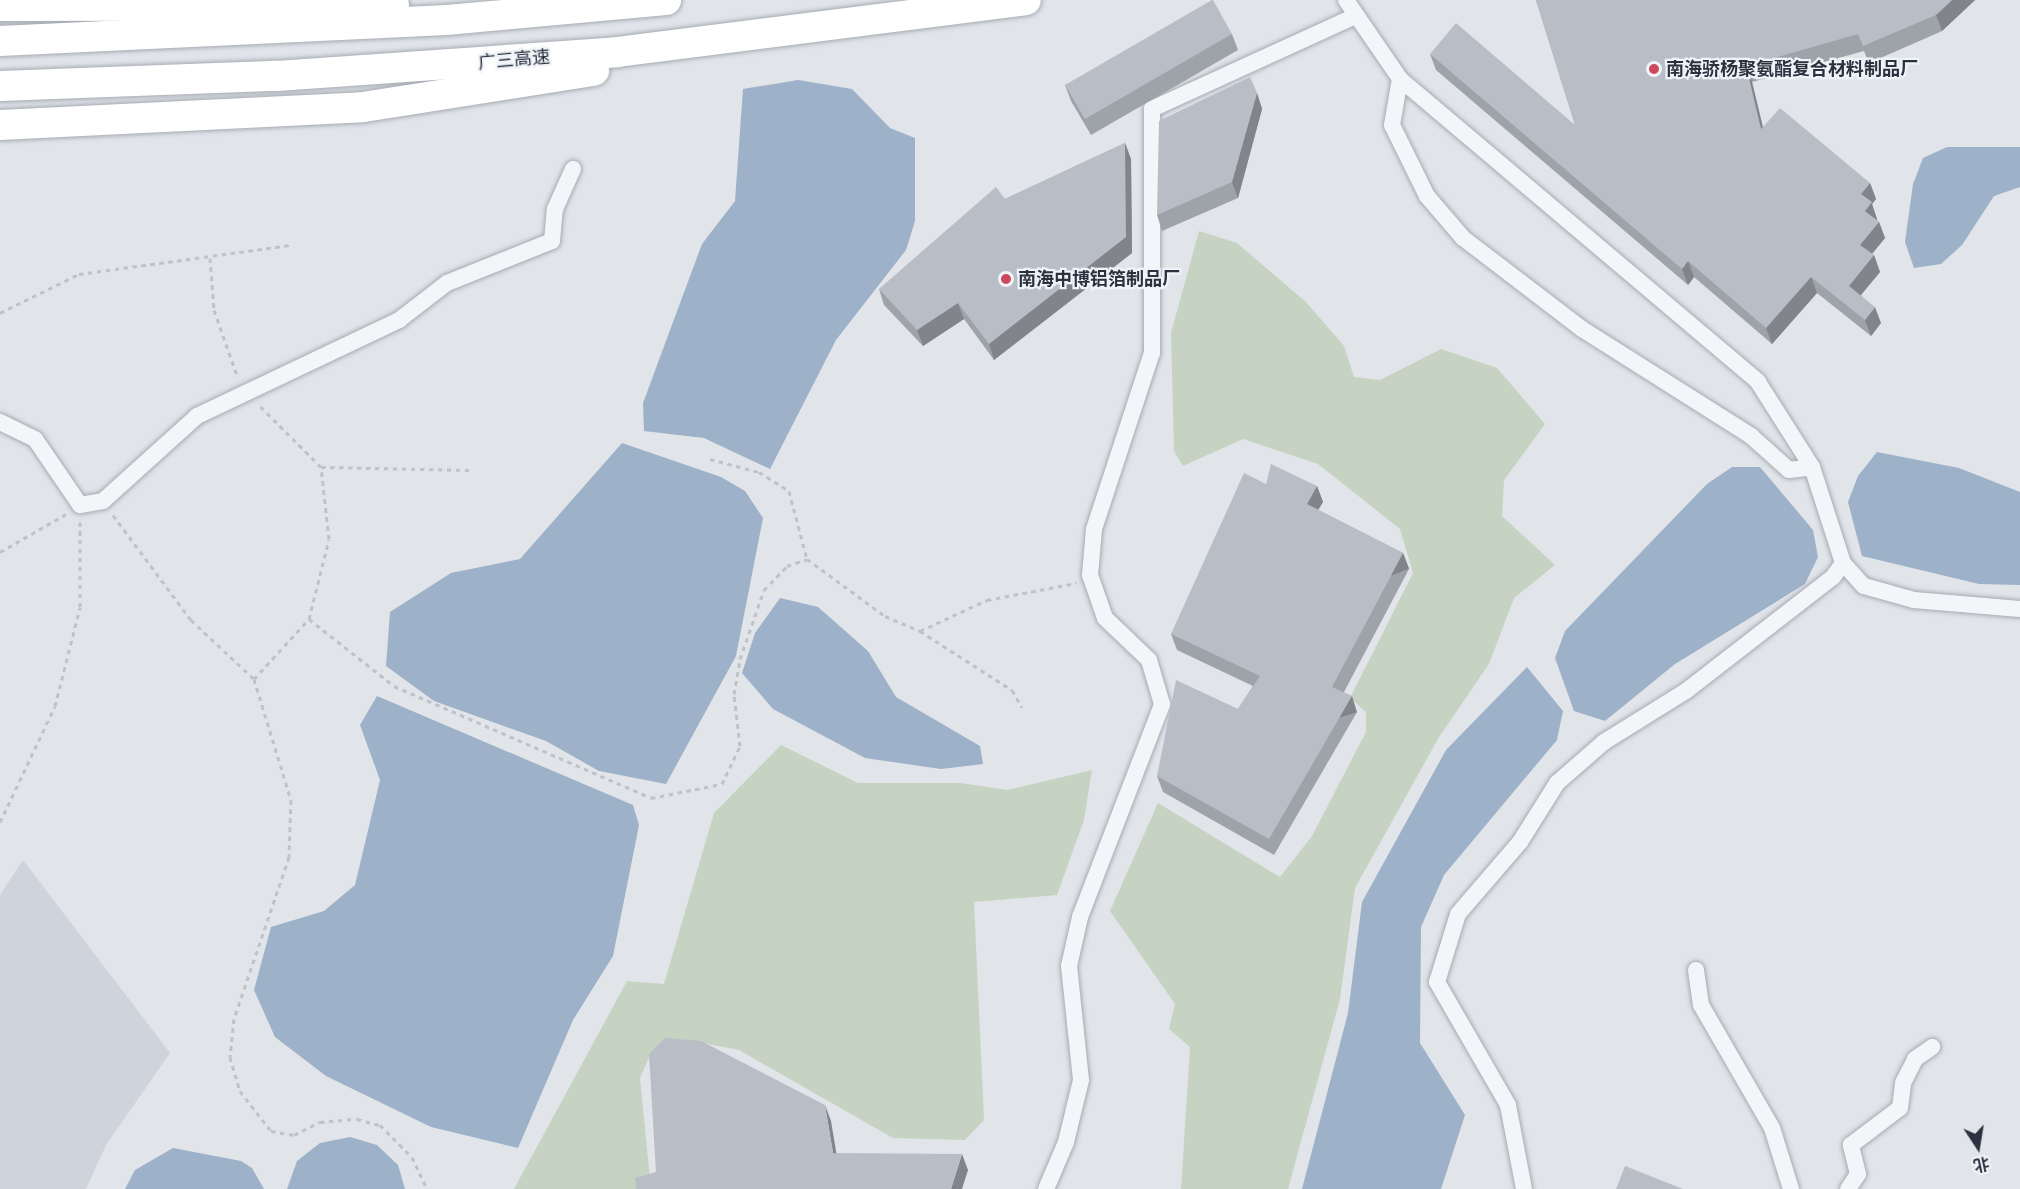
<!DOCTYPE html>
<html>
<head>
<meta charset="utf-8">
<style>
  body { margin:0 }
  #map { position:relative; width:2020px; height:1189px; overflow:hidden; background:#e1e4e9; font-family:Quicksand,"Noto Sans SC",sans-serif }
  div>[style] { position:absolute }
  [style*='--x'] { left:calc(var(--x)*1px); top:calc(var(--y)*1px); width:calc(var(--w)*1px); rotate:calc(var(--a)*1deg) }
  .built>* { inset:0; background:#cfd3db }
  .green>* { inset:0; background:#c6d3c2 }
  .water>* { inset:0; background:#9db1c8 }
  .path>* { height:3px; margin-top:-1.5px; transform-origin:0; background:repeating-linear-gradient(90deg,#bfc2c8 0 4.5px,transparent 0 9px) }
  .roads { filter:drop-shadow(0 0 2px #a6abb3) drop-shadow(0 0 2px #a6abb3) }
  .street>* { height:16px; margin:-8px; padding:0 8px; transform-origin:8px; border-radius:8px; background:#f3f5f8 }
  .highway>* { height:30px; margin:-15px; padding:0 15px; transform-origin:15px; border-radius:15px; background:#fff }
  .wall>* { inset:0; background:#9ea3aa }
  .shaded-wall>* { inset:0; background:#81848b; transform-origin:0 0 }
  .building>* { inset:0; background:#b8bdc6 }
  .dots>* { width:16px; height:16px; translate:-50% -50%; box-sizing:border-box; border:3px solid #f0f3f7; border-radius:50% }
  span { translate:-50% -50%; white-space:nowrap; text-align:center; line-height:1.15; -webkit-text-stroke:4.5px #f0f3f7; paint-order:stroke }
  .street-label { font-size:18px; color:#2a3240 }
  .poi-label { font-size:18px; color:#2a3240; font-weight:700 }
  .left { translate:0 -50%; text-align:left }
  .north { position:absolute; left:1948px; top:1117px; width:60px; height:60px; -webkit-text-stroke:4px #f0f3f7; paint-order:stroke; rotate:168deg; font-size:16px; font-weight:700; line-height:24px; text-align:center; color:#2a3240 }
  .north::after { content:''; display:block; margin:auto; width:21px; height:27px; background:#2a3240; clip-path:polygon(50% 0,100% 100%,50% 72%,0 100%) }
</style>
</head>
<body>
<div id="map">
  <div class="built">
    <i style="clip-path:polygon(23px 860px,170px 1053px,106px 1145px,86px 1189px,0 1189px,0 895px)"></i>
  </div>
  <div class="green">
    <i style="clip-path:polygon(1199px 231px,1237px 243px,1306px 302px,1344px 346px,1354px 377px,1380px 380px,1441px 349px,1497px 368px,1545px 424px,1504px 480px,1502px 516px,1555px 565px,1514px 598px,1489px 664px,1439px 737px,1355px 888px,1340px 999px,1288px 1189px,1181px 1189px,1190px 1047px,1169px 1029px,1175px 1004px,1110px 911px,1158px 803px,1280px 877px,1312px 836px,1366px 732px,1366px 712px,1350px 698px,1413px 573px,1400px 529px,1318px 464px,1243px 439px,1183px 466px,1174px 451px,1171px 333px)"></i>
    <i style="clip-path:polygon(781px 745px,858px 783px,961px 783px,1007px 790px,1092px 770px,1084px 820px,1057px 895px,974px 902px,984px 1120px,965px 1140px,893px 1138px,739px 1050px,686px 1040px,652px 1051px,640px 1078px,651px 1189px,514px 1189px,627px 981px,664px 984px,714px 813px)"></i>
  </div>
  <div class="water">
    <i style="clip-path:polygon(798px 80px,852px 89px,890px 128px,915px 138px,915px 221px,906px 250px,836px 340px,770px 469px,704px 438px,644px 431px,643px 403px,702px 244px,735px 201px,743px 89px)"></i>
    <i style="clip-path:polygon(1947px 147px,2020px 147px,2020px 187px,1994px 196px,1962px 245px,1941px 264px,1914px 268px,1905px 242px,1913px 184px,1923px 158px)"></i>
    <i style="clip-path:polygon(622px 443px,721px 477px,745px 491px,763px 518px,736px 656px,666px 784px,599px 771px,546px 741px,434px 701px,386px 666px,390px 612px,451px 573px,520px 559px)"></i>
    <i style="clip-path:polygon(1877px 452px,1959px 468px,2020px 492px,2020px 585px,1979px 584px,1862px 556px,1848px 502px,1858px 476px)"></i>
    <i style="clip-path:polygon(1732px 467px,1760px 467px,1813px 530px,1818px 557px,1805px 584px,1675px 664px,1605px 721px,1574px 711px,1555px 658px,1565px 631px,1707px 484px)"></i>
    <i style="clip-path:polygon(780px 598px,818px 607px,868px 651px,896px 697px,980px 746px,983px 764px,941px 769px,865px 758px,773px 709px,742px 673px,755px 633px)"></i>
    <i style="clip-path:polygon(1527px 667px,1563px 711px,1557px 740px,1444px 875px,1421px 927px,1420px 1043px,1465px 1115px,1441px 1189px,1302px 1189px,1348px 1013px,1362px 902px,1446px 750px)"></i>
    <i style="clip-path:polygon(377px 696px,633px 805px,639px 825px,613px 956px,573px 1020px,518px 1148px,431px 1127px,326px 1076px,275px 1037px,254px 990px,271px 927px,324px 911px,355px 885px,380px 780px,360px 725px)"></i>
    <i style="clip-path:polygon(350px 1137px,377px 1145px,398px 1165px,405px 1189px,287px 1189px,297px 1161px,320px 1143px)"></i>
    <i style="clip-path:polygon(173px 1148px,241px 1161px,252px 1168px,264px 1189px,125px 1189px,135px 1170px)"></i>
  </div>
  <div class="path">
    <i style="--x:210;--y:258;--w:52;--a:85.6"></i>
    <i style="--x:214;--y:310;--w:72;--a:70.6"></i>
    <i style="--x:0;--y:313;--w:88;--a:-26.3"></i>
    <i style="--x:79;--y:274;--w:213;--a:-7.8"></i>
    <i style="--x:710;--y:459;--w:51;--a:14.9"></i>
    <i style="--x:759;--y:472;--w:36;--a:32"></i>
    <i style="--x:789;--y:491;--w:70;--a:75.2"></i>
    <i style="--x:321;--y:467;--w:148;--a:1.2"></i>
    <i style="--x:113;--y:515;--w:131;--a:53.4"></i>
    <i style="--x:191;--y:620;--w:86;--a:43.1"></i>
    <i style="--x:254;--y:679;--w:127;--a:73"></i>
    <i style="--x:291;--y:800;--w:57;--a:92"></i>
    <i style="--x:289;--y:857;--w:171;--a:108.8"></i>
    <i style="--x:234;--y:1019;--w:38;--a:96"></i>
    <i style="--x:230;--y:1057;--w:35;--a:74"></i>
    <i style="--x:240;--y:1091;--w:51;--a:52.2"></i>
    <i style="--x:271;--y:1131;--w:23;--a:10"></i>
    <i style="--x:294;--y:1135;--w:29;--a:-27"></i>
    <i style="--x:320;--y:1122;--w:37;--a:-5"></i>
    <i style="--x:357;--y:1119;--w:24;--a:15"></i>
    <i style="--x:380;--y:1125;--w:45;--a:45"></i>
    <i style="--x:412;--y:1157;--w:35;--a:65"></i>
    <i style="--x:0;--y:552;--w:76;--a:-29.9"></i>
    <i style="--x:309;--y:619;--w:108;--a:38.2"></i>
    <i style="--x:394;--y:686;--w:280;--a:23.5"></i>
    <i style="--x:651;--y:798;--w:72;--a:-11.2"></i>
    <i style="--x:722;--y:784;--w:42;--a:-64.7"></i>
    <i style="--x:740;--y:746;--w:52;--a:-96.6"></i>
    <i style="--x:734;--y:694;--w:36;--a:-80"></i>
    <i style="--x:740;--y:659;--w:73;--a:-70.8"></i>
    <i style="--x:764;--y:590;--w:33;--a:-46"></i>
    <i style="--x:787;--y:566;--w:21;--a:-19"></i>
    <i style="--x:807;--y:559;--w:97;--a:36.2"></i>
    <i style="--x:885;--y:616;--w:38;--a:23"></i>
    <i style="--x:920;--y:631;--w:74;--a:-24.8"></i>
    <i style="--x:987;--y:600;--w:91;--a:-10.8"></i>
    <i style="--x:920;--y:631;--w:109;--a:32.7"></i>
    <i style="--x:1012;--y:690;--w:20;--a:60"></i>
    <i style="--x:254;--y:679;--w:81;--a:-47.5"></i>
    <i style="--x:309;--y:619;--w:82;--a:-76"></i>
    <i style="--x:329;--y:539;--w:72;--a:-96.3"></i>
    <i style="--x:321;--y:467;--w:89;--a:-135"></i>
    <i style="--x:0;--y:822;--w:128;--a:-64.6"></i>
    <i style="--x:55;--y:706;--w:102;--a:-75.8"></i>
    <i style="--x:80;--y:607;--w:85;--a:-90"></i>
  </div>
  <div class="roads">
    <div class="street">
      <i style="--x:1346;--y:0;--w:96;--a:55.6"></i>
      <i style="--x:1400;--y:79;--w:469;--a:40.2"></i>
      <i style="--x:1758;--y:382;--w:101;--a:57.6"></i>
      <i style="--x:1812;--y:467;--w:101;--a:72.1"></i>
      <i style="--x:1843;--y:563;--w:31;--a:48"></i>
      <i style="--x:1864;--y:586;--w:52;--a:15.6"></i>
      <i style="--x:1914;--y:600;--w:106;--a:4.9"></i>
      <i style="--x:1400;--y:79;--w:47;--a:99.9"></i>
      <i style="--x:1392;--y:125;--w:79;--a:63.8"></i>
      <i style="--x:1427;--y:196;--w:55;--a:49.4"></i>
      <i style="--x:1463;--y:238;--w:150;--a:37.4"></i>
      <i style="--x:1582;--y:329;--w:200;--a:32.3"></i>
      <i style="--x:1751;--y:436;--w:51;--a:41.8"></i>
      <i style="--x:1789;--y:470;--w:23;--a:-7"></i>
      <i style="--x:0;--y:422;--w:39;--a:26"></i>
      <i style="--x:35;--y:439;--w:80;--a:55.7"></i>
      <i style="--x:80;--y:505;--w:23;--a:-10"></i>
      <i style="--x:103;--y:501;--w:127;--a:-42.1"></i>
      <i style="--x:197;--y:416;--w:224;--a:-25.4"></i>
      <i style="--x:399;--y:320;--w:61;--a:-37.6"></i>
      <i style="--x:447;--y:283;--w:113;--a:-21.8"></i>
      <i style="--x:552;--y:241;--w:32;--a:-85"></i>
      <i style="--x:555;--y:209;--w:44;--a:-65.8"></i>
      <i style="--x:1696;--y:970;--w:35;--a:82"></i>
      <i style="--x:1701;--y:1005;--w:142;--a:60"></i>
      <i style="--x:1772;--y:1128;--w:64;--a:72.7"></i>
      <i style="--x:1046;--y:1189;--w:51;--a:-66.9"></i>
      <i style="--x:1066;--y:1142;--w:64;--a:-76.4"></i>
      <i style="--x:1081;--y:1080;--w:115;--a:-96"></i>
      <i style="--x:1069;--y:966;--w:50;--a:-77.3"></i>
      <i style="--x:1080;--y:917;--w:228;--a:-68.9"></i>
      <i style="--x:1162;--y:704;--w:46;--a:-106.5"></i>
      <i style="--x:1149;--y:660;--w:61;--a:-136.3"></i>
      <i style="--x:1105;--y:618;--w:46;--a:-109.2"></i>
      <i style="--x:1090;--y:575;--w:46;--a:-85"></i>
      <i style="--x:1094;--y:529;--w:185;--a:-71.8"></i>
      <i style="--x:1152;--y:353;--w:244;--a:-90"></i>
      <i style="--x:1152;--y:109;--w:221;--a:-24.6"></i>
      <i style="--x:1524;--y:1189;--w:86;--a:-100.8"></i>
      <i style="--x:1508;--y:1105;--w:142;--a:-120"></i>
      <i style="--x:1437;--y:982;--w:71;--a:-72.8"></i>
      <i style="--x:1458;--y:914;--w:95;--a:-49.3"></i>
      <i style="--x:1520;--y:842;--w:70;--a:-57.9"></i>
      <i style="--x:1557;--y:783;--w:62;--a:-41.1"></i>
      <i style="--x:1604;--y:742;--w:97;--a:-31.9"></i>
      <i style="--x:1686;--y:691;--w:186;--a:-37.8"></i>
      <i style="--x:1833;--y:577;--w:17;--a:-54"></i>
      <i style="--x:1848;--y:1189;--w:18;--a:-56"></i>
      <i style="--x:1858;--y:1174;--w:30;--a:-104"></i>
      <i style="--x:1851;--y:1145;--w:61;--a:-37.1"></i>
      <i style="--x:1900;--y:1108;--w:25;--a:-83"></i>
      <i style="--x:1903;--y:1083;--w:27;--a:-63"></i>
      <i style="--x:1915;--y:1059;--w:21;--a:-35"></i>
    </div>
    <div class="highway">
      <i style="--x:0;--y:6;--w:394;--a:-0.1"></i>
      <i style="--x:0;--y:41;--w:447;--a:-2.7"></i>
      <i style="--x:447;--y:20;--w:220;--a:-5.2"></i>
      <i style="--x:0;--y:86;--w:277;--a:-2.1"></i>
      <i style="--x:277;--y:76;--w:341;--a:-4"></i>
      <i style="--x:617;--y:52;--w:412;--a:-7.2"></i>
      <i style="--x:0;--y:125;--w:363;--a:-2.8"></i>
      <i style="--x:363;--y:107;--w:234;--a:-8.9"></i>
    </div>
  </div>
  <div class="wall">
    <i style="clip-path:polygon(1536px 0,1975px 0,1942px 31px,1869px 63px,1864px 51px,1752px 82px,1763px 127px,1870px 183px,1876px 199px,1872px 204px,1877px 219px,1877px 220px,1879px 222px,1885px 238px,1872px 254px,1874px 255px,1880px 272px,1861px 295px,1881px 323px,1871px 336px,1817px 293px,1772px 344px,1694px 277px,1688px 285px,1436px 70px,1430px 54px,1575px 125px)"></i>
    <i style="clip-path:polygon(1232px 34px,1238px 50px,1091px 135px,1071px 101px,1065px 85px)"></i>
    <i style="clip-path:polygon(1257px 93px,1262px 109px,1238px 198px,1162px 231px,1157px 215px)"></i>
    <i style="clip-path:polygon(1125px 143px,1131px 159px,1132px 253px,994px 360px,964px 319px,923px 346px,884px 305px,879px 289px,1005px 199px)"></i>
    <i style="clip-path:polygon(1317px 486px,1323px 502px,1318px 510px,1403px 553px,1409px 569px,1344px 692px,1357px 712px,1274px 855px,1163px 792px,1157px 776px,1238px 709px,1253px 686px,1177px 650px,1171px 634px)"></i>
  </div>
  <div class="shaded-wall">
    <i style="clip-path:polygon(1952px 0,1975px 0,1942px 31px,1936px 15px)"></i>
    <i style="clip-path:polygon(1746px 66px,1752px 82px,1767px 145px,1761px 129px)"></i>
    <i style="clip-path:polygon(1257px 93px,1262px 109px,1238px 198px,1232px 182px)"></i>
    <i style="clip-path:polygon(1125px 143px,1131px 159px,1132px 253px,994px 360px,989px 344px)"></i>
    <i style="clip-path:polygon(1870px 183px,1876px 199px,1872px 204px,1877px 219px,1871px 227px,1865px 211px,1861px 194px)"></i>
    <i style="clip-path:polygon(1879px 222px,1885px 238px,1866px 261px,1860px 245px)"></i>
    <i style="clip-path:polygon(1874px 255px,1880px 272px,1855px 302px,1849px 286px)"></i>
    <i style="clip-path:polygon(1688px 261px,1694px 277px,1688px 285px,1682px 269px)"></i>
    <i style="clip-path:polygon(1811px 277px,1817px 293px,1772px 344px,1766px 328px)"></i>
    <i style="clip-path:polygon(958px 303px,964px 319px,923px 346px,917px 330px)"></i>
    <i style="clip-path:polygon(1875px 307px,1881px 323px,1871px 336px,1865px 320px)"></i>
    <i style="clip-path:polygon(1317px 486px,1323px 502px,1312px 520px,1307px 504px)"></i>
    <i style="left:1403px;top:553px;width:17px;height:152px;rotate:69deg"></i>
    <i style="left:1352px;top:696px;width:17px;height:165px;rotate:73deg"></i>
    <i style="clip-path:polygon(825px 1105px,831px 1121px,839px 1169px,833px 1153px)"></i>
    <i style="clip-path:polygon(962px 1154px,968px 1170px,962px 1189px,951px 1189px)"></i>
  </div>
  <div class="building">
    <i style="clip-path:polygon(1212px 0,1213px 0,1232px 34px,1085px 119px,1065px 85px)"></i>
    <i style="clip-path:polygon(1536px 0,1952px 0,1936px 15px,1863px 46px,1858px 34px,1746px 66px,1761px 129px,1780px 108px,1870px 183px,1861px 194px,1872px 202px,1865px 211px,1879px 222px,1860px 245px,1874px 255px,1849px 286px,1875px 307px,1865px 320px,1811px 277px,1766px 328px,1688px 261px,1682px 269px,1430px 54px,1456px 23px,1575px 125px)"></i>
    <i style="clip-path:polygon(1250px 77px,1257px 93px,1232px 182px,1157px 215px,1159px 121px)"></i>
    <i style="clip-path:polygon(1125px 143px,1126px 237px,989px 344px,958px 303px,917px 330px,879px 289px,996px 187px,1005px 199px)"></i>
    <i style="clip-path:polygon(1271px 464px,1317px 486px,1307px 504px,1403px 553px,1332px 687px,1352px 696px,1269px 839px,1157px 776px,1176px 680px,1238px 709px,1260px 676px,1171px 634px,1244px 473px,1266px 484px)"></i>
    <i style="clip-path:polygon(665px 1038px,701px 1041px,825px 1105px,833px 1153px,962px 1154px,951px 1189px,636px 1189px,635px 1178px,656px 1172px,649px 1054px)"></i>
    <i style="clip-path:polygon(1625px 1166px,1683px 1189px,1616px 1189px)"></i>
  </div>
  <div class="dots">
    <i style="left:1654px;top:69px;background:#cb495b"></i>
    <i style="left:1006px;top:279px;background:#cb495b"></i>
  </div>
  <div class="street-label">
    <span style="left:514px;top:60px;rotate:-5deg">广三高速</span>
  </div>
  <div class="poi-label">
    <span class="left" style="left:1666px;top:69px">南海骄杨聚氨酯复合材料制品厂</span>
    <span class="left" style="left:1018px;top:279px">南海中博铝箔制品厂</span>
  </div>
  <div class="north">北</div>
</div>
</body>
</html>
